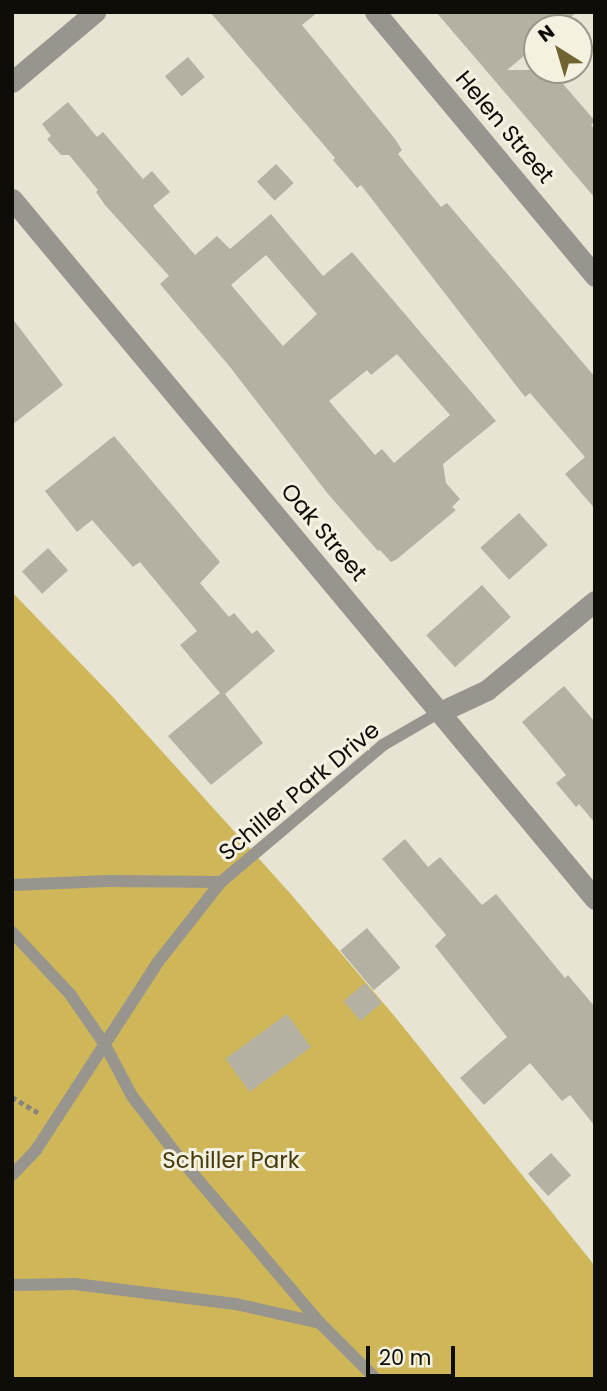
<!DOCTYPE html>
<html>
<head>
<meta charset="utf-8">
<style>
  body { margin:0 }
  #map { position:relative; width:607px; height:1391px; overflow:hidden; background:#e8e4d3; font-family:Poppins,sans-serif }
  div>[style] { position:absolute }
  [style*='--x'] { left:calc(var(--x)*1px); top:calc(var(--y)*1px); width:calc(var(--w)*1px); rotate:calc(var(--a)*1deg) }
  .green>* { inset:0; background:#cfb759 }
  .building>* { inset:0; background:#b5b1a2; transform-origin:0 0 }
  .path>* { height:4.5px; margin-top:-2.25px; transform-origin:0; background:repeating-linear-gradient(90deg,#888579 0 5px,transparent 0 8.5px) }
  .lane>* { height:12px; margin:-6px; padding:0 6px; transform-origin:6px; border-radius:6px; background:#97958e }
  .street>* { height:21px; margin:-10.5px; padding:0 10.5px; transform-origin:10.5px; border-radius:10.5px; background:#97958e }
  span { translate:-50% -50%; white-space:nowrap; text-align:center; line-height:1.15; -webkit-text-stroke:6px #f5f1e1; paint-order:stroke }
  .street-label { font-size:23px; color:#0e0d08 }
  .park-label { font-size:23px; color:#463b0d }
  .frame { position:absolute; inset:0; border:14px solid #0e0d08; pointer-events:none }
  .north { position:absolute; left:523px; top:14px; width:70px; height:70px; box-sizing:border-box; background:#f5f1e1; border:2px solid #99968a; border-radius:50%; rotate:323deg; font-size:19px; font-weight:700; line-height:28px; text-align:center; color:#0e0d08 }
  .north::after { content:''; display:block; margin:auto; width:24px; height:32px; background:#716331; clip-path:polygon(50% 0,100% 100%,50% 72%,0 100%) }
  .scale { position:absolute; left:366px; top:1346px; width:89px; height:32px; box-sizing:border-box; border:4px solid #0e0d08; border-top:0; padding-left:9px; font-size:21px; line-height:24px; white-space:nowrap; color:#0e0d08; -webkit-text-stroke:5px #f5f1e1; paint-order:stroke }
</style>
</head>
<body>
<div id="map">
  <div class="green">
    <i style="clip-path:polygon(12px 592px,112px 696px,289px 892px,396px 1018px,595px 1266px,595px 1379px,12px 1379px)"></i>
  </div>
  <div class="building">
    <i style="clip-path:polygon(210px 12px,318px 12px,302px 25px,395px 139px,402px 150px,398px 154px,441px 207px,447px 203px,595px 377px,595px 509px,565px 474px,585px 457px,530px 393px,525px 397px,361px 185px,357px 188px,333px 160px,335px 158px)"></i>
    <i style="clip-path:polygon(436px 12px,577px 12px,558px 28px,537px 28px,537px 45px,507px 70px,551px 70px,595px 121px,591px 125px,595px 130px,595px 198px)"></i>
    <i style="left:188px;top:57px;width:26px;height:30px;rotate:50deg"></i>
    <i style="clip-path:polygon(evenodd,68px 102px,97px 137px,103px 132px,143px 179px,152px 171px,170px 192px,153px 206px,195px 255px,217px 236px,230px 249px,271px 214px,323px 276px,352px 252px,496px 421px,443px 464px,446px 483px,460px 499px,452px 507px,456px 510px,397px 559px,391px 562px,380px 550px,378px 551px,328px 494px,230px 367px,160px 284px,169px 276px,105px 205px,96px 192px,98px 190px,69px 155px,61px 155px,47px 139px,51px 136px,42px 124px,68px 102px,266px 255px,317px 314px,283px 346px,231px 285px,266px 255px,68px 102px,397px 354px,450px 415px,394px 463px,382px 449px,375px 455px,329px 401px,367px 370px,371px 375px,397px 354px)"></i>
    <i style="left:276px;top:164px;width:26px;height:26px;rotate:47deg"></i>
    <i style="clip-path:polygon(12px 318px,63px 385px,12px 425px)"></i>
    <i style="clip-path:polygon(114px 436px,220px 562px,200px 583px,229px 617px,234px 613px,252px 634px,257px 630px,275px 651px,225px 694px,263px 743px,211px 785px,168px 736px,220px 693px,180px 645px,197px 631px,140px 562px,133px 567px,92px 520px,77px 532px,45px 491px)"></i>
    <i style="left:519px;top:513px;width:43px;height:52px;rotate:48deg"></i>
    <i style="left:48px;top:548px;width:30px;height:35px;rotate:48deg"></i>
    <i style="left:482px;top:585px;width:43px;height:75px;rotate:48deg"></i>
    <i style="clip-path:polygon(564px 686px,595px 722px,595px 823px,579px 804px,576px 807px,556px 783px,566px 775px,522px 722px)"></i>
    <i style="clip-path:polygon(405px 839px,428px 867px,440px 857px,482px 905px,496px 894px,565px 978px,568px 975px,595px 1007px,595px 1126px,570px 1095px,562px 1101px,530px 1063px,484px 1105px,460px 1078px,507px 1037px,435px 946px,446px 935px,382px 859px)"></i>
    <i style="left:367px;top:928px;width:52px;height:35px;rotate:50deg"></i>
    <i style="left:365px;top:983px;width:26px;height:28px;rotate:50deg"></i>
    <i style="left:287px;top:1014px;width:41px;height:76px;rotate:54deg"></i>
    <i style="left:551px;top:1153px;width:30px;height:31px;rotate:48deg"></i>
  </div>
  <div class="path">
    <i style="--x:12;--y:1097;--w:31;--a:31"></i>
  </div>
  <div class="lane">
    <i style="--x:12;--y:885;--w:96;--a:-2.4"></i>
    <i style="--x:108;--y:881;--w:113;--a:0.5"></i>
    <i style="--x:221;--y:882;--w:212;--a:-40.2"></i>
    <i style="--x:383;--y:745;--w:66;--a:-30.1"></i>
    <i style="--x:12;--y:932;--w:85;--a:46.9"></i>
    <i style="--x:70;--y:994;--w:62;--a:55.5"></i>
    <i style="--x:105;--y:1045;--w:58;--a:62.1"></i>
    <i style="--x:132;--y:1096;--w:74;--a:52.7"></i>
    <i style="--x:177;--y:1155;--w:221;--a:49.6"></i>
    <i style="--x:320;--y:1323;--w:79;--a:45"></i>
    <i style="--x:12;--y:1175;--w:35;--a:-46"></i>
    <i style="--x:36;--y:1150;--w:224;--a:-57"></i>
    <i style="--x:158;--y:962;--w:102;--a:-51.8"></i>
    <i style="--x:12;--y:1285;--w:63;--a:-0.9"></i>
    <i style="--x:75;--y:1284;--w:162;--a:7.1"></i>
    <i style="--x:236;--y:1304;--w:86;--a:12.7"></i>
  </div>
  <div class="street">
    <i style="--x:375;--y:12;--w:344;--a:50.2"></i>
    <i style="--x:12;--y:82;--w:109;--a:-40.1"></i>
    <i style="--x:12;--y:199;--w:911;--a:50.21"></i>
    <i style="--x:440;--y:712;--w:52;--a:-25.1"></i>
    <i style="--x:487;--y:690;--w:140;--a:-39.5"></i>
  </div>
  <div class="street-label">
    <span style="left:505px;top:127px;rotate:50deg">Helen Street</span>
    <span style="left:324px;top:532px;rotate:50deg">Oak Street</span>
    <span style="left:299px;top:791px;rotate:-40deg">Schiller Park Drive</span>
  </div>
  <div class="park-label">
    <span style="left:231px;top:1160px">Schiller Park</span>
  </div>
  <div class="frame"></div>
  <div class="north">N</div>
  <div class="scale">20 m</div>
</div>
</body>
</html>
